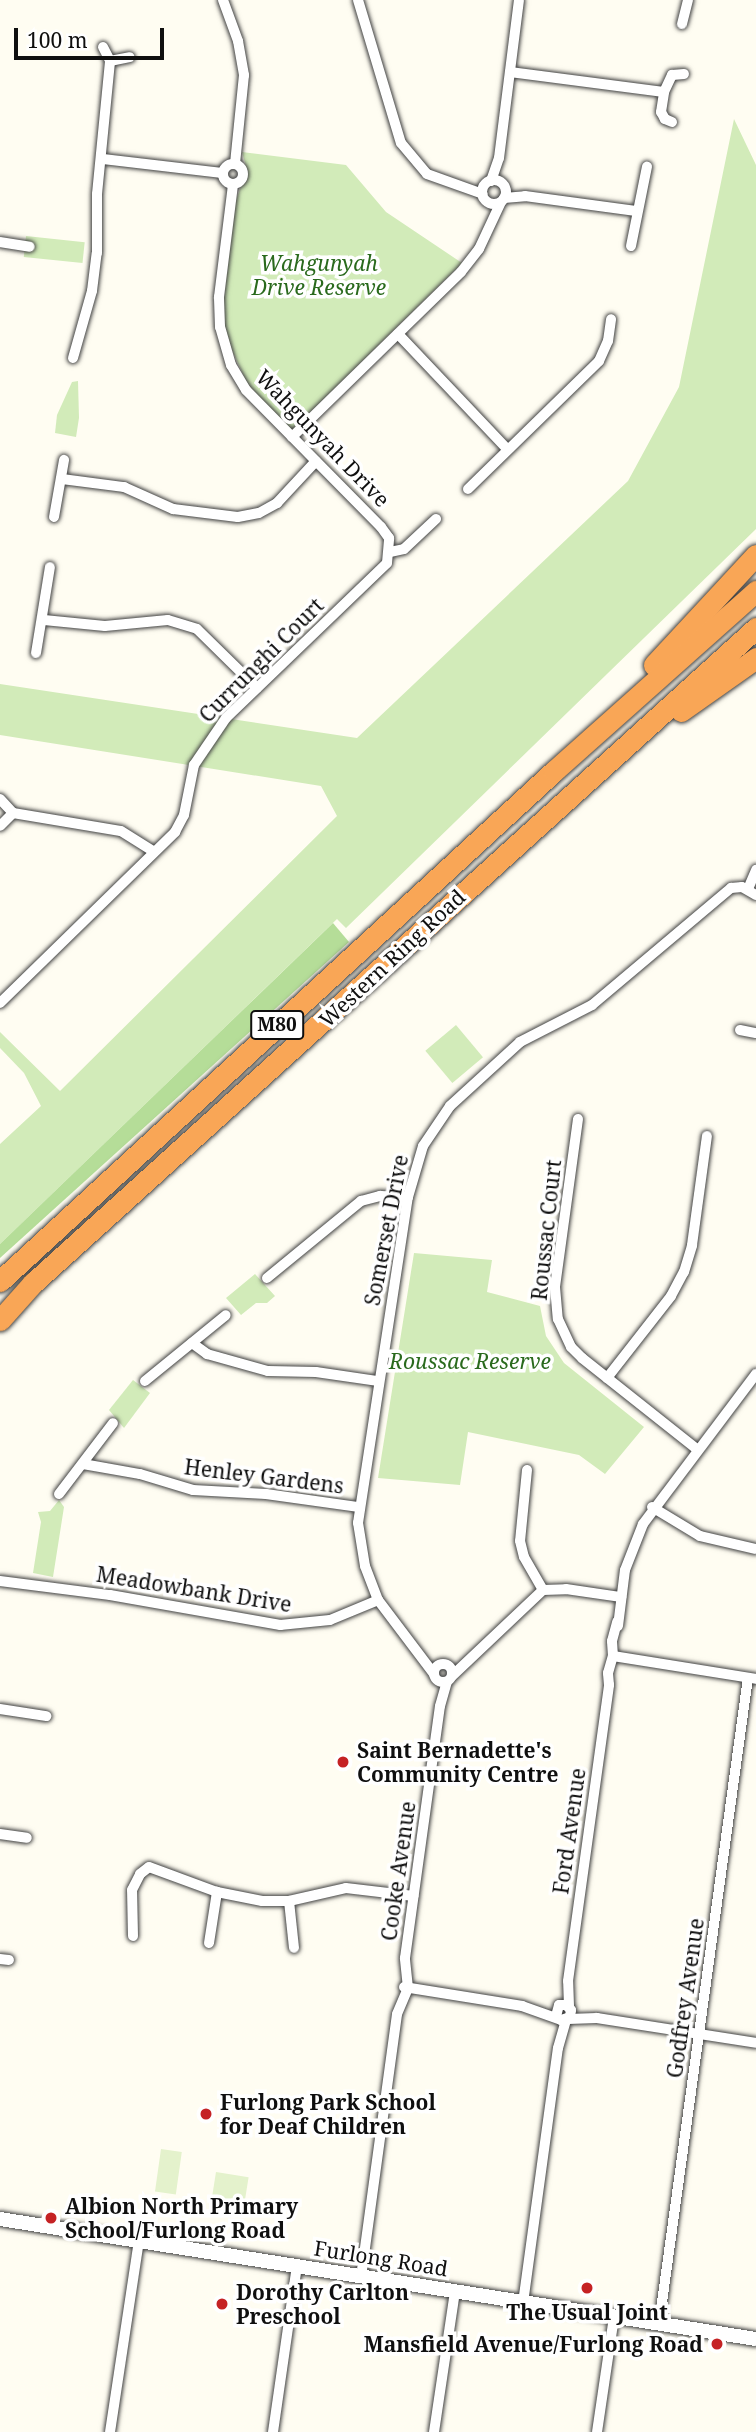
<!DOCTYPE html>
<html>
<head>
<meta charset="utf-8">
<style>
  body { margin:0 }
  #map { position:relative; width:756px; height:2432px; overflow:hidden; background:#fffdf2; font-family:"Noto Serif",serif }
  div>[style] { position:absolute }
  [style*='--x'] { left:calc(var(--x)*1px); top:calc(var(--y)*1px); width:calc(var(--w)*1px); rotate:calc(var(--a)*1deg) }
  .green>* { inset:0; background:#d2ebb9; transform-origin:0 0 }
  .forest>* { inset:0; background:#b5dd98 }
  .pitch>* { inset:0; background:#e4f2cc; transform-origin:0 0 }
  .roads { filter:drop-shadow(0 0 2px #424242) drop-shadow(0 0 2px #424242) }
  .minor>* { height:10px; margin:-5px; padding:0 5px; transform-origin:5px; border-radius:5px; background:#fff }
  .minor>.ring { margin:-5px; padding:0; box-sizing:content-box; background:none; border:10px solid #fff; border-radius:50% }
  .tertiary>* { height:14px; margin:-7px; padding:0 7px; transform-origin:7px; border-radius:7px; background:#fff }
  .motorway>* { height:21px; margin:-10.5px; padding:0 10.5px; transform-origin:10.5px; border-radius:10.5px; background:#f9a656 }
  .dots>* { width:19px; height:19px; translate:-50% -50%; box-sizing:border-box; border:4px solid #fff; border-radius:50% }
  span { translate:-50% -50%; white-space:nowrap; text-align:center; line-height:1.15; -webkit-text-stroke:7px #fff; paint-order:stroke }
  .shield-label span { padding:2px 5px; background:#fff; border:2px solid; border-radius:5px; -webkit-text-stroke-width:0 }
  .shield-label { font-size:19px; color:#0f0f0f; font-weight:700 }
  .park-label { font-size:21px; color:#2a6a1d; font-style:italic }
  .street-label { font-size:21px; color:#0f0f0f }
  .poi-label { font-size:21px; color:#0f0f0f; font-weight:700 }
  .left { translate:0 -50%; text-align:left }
  .right { translate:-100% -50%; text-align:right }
  .scale { position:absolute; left:14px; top:28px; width:150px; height:32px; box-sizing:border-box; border:4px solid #0f0f0f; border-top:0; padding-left:9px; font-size:21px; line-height:24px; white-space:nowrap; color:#0f0f0f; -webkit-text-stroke:5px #fff; paint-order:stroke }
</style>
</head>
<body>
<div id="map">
  <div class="green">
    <i style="clip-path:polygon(734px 119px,756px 165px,756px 529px,346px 928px,337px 919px,0 1244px,0 1144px,41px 1106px,24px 1073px,0 1048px,0 1032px,60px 1091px,337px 816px,321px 786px,0 735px,0 684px,357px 738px,628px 481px,679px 387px)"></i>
    <i style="clip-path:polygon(242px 152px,346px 165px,386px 212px,462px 263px,291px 431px,247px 383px,226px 337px,223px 308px,235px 203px,247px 170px)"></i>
    <i style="left:26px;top:236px;width:59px;height:21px;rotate:6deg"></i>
    <i style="clip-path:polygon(78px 381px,79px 418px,76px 437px,55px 433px,57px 415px,72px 382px)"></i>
    <i style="left:456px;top:1025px;width:42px;height:40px;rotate:50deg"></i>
    <i style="clip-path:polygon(414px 1253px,492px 1260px,487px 1292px,540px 1306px,546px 1336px,564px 1363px,644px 1427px,605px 1474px,579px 1455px,468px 1432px,460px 1485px,378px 1478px)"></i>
    <i style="clip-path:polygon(255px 1274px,275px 1296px,267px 1303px,256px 1303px,241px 1315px,226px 1298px)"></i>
    <i style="clip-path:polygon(133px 1380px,150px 1393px,124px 1428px,109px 1410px)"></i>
    <i style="clip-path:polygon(59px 1500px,64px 1507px,53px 1577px,33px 1573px,41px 1522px,38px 1512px,50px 1511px)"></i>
  </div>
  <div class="forest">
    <i style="clip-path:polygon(333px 923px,349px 942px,0 1258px,0 1244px)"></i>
  </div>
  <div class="pitch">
    <i style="left:161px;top:2149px;width:21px;height:43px;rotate:8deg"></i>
    <i style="left:216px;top:2172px;width:33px;height:28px;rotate:9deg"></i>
  </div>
  <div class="roads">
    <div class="minor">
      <i style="--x:223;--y:0;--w:44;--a:69.9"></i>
      <i style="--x:238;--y:41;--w:35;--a:80"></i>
      <i style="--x:244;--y:75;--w:89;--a:95.8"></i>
      <i style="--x:358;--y:0;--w:149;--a:73.3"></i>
      <i style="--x:401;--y:143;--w:40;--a:50"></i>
      <i style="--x:427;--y:174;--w:59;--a:19.7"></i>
      <i style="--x:682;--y:24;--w:25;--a:-76"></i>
      <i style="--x:103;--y:47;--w:16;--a:63"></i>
      <i style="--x:110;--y:61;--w:20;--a:-11"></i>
      <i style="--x:510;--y:72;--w:155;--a:7.4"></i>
      <i style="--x:672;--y:122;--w:8;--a:-157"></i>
      <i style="--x:665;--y:119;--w:8;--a:-120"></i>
      <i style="--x:661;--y:112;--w:20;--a:-81"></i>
      <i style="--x:664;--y:92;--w:19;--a:-65"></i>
      <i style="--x:672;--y:75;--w:12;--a:-5"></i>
      <i style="--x:103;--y:159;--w:120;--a:6.7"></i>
      <i class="ring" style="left:223px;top:164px;width:10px;height:10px"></i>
      <i class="ring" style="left:482px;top:180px;width:14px;height:14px"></i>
      <i style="--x:491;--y:181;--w:24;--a:-71"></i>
      <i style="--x:499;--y:158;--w:159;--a:-82.8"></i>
      <i style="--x:504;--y:198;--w:21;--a:-5"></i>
      <i style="--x:525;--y:196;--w:112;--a:7.7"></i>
      <i style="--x:0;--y:242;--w:30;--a:9"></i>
      <i style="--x:631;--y:246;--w:81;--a:-78.6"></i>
      <i style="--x:398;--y:334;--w:158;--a:46.5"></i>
      <i style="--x:73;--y:358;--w:70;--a:-74.2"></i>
      <i style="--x:92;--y:291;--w:38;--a:-83"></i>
      <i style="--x:97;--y:253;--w:59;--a:-90"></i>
      <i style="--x:97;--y:194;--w:134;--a:-84.4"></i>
      <i style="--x:292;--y:437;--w:236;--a:-44.3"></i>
      <i style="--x:461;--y:272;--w:29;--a:-52"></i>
      <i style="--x:479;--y:249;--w:52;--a:-64.9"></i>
      <i style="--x:62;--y:479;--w:63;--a:7.4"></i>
      <i style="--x:124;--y:487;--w:54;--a:24.2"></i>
      <i style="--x:173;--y:509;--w:65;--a:7"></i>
      <i style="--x:238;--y:517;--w:21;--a:-11"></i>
      <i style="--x:259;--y:513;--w:21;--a:-29"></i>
      <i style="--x:277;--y:503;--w:57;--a:-47.1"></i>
      <i style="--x:468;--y:489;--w:183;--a:-44.3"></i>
      <i style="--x:599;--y:361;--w:22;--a:-66"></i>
      <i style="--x:608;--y:341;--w:22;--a:-82"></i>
      <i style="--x:54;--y:517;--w:58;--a:-80"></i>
      <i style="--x:390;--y:552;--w:14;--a:-12"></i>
      <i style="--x:404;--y:549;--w:44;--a:-43.2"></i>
      <i style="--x:44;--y:620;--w:61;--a:5.6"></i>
      <i style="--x:105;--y:626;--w:63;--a:-5.4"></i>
      <i style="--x:168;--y:620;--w:30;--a:17"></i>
      <i style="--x:197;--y:629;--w:84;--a:44.5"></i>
      <i style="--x:36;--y:653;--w:87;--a:-80.8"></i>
      <i style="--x:0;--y:799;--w:19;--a:47"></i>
      <i style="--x:13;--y:813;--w:18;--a:135"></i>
      <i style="--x:13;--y:813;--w:109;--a:9.5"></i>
      <i style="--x:121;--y:831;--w:39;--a:32"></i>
      <i style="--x:748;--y:889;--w:21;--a:-67"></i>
      <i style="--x:0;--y:1003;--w:245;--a:-44.3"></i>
      <i style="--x:175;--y:832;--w:19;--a:-62"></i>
      <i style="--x:184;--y:815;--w:51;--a:-78.7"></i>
      <i style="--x:194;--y:765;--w:57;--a:-55.8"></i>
      <i style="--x:226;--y:718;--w:223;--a:-43.9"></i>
      <i style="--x:387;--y:563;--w:25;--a:-85"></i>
      <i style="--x:389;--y:538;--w:14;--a:-126"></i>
      <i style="--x:381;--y:527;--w:192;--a:-134.6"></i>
      <i style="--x:246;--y:390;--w:29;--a:-121"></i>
      <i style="--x:231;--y:365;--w:40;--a:-106"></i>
      <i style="--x:220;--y:327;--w:30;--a:-92"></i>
      <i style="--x:219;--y:297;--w:113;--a:-82.9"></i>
      <i style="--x:740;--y:1030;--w:16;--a:11"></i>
      <i style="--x:578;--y:1119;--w:170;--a:97.8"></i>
      <i style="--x:555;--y:1287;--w:32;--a:85"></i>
      <i style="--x:558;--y:1319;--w:31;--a:65"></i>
      <i style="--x:571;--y:1347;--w:16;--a:45"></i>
      <i style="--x:582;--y:1358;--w:147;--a:38.4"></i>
      <i style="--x:267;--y:1278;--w:122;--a:-39.3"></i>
      <i style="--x:361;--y:1201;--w:20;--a:-15"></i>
      <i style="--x:380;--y:1196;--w:28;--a:2"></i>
      <i style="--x:192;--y:1343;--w:19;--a:36"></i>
      <i style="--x:207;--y:1354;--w:63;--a:15.6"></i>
      <i style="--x:268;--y:1371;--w:48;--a:1.2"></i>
      <i style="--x:316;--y:1372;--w:63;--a:8.3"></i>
      <i style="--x:607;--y:1378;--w:104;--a:-52"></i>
      <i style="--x:671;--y:1296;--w:27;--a:-62"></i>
      <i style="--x:684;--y:1272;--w:28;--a:-73"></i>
      <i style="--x:692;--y:1245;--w:110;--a:-82.2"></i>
      <i style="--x:145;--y:1381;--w:104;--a:-39.2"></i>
      <i style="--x:83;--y:1464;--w:58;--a:10"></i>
      <i style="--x:140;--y:1474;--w:55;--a:16.8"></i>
      <i style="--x:193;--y:1490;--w:73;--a:3.1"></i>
      <i style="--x:266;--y:1494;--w:94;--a:8"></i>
      <i style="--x:527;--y:1470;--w:71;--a:95.6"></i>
      <i style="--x:520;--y:1541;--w:16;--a:76"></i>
      <i style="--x:524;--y:1557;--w:38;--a:60"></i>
      <i style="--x:59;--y:1494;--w:89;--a:-52.7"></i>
      <i style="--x:652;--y:1507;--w:56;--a:31.1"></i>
      <i style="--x:700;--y:1536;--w:57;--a:13.1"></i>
      <i style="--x:0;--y:1581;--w:111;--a:7.3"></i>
      <i style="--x:110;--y:1595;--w:173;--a:10"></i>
      <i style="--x:280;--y:1625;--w:50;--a:-5.7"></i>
      <i style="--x:330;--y:1620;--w:52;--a:-22.6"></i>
      <i style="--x:618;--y:1626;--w:56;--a:-82.9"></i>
      <i style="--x:625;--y:1570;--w:49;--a:-68.6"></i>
      <i style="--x:643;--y:1524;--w:188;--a:-53"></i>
      <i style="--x:613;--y:1656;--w:145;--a:9.1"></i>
      <i class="ring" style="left:434px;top:1664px;width:8px;height:8px"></i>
      <i style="--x:434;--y:1674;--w:93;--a:-127.1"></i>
      <i style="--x:378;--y:1600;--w:36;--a:-111"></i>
      <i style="--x:365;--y:1566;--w:44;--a:-99.2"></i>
      <i style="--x:358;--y:1523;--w:330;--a:-81.3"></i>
      <i style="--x:408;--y:1197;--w:53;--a:-73.6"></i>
      <i style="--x:423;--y:1146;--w:48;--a:-56"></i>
      <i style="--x:450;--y:1106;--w:95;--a:-42.4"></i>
      <i style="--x:520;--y:1042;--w:81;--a:-27.2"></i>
      <i style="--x:592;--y:1005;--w:182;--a:-40.1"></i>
      <i style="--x:731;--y:888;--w:11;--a:-5"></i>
      <i style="--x:742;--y:887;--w:16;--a:30"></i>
      <i style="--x:452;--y:1676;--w:125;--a:-43.4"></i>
      <i style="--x:543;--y:1590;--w:23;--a:-2"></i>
      <i style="--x:566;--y:1589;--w:56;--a:8.3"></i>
      <i style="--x:0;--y:1709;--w:47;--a:8.7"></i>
      <i style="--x:0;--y:1834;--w:27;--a:8"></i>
      <i style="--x:289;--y:1901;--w:47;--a:83.9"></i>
      <i style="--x:133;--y:1936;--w:46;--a:-91.2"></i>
      <i style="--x:132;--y:1890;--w:18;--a:-63"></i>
      <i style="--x:140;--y:1874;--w:11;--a:-38"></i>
      <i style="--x:149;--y:1867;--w:72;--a:20.2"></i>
      <i style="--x:217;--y:1892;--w:46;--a:11.3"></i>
      <i style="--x:262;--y:1901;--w:27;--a:0"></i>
      <i style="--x:289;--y:1901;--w:58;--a:-12.8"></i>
      <i style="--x:346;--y:1888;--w:68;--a:6.7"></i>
      <i style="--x:209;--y:1943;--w:52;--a:-81.1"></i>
      <i style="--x:0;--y:1959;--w:9;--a:6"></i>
      <i style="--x:404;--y:1987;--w:120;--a:9.1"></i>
      <i style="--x:522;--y:2006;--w:41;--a:19.7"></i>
      <i style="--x:561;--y:2020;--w:9;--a:-18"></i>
      <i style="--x:570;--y:2017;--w:7;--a:-82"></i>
      <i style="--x:571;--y:2010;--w:7;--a:-135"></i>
      <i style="--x:566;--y:2005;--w:7;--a:180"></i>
      <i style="--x:559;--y:2005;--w:11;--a:105"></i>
      <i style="--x:569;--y:2006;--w:25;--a:-92"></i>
      <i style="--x:568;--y:1981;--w:299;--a:-82.1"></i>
      <i style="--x:609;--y:1685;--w:12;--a:-95"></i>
      <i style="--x:608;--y:1673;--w:18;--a:-74"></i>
      <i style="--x:613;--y:1656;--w:15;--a:-94"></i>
      <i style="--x:612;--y:1641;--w:20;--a:-75"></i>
      <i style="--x:568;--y:2019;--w:29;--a:-2"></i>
      <i style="--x:597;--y:2018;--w:161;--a:8.9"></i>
      <i style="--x:361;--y:2277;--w:265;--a:-82.2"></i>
      <i style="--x:397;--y:2014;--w:28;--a:-67"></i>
      <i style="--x:408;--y:1988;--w:30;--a:-96"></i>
      <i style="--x:405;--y:1958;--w:254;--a:-82.1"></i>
      <i style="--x:440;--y:1706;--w:25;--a:-74"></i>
      <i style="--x:523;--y:2303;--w:257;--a:-82.2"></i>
      <i style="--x:558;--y:2048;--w:29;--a:-74"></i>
      <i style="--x:659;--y:2324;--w:652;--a:-82.16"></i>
      <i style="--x:110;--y:2432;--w:193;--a:-81.4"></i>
      <i style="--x:273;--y:2432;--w:168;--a:-81.8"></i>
      <i style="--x:434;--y:2432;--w:143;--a:-81.5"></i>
      <i style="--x:597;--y:2432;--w:116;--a:-81.6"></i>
    </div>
    <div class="tertiary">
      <i style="--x:0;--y:2219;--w:765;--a:9.02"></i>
    </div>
    <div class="motorway">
      <i style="--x:654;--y:665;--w:150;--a:-47.2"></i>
      <i style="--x:681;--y:711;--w:92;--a:-35.2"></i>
      <i style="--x:0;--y:1281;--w:753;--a:-42.63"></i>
      <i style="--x:554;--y:771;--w:271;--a:-41.7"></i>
      <i style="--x:0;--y:1320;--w:50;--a:-48.3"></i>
      <i style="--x:33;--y:1283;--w:976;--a:-42.17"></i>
    </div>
  </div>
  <div class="dots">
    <i style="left:343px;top:1762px;background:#c52224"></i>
    <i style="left:206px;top:2114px;background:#c52224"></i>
    <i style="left:51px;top:2218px;background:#c52224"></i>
    <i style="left:587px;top:2288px;background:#c52224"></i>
    <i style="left:222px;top:2304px;background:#c52224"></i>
    <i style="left:717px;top:2344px;background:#c52224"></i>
  </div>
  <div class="shield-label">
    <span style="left:277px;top:1025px">M80</span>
  </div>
  <div class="park-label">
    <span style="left:319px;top:275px">Wahgunyah<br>Drive Reserve</span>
    <span style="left:470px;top:1361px">Roussac Reserve</span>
  </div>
  <div class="street-label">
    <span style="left:323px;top:438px;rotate:46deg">Wahgunyah Drive</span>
    <span style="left:261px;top:660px;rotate:-45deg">Currunghi Court</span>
    <span style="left:392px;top:958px;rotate:-43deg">Western Ring Road</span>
    <span style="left:386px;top:1230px;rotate:-79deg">Somerset Drive</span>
    <span style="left:546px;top:1230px;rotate:-84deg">Roussac Court</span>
    <span style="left:264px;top:1476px;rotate:7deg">Henley Gardens</span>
    <span style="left:194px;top:1589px;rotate:9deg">Meadowbank Drive</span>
    <span style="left:569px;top:1831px;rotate:-82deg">Ford Avenue</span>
    <span style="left:398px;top:1871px;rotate:-82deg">Cooke Avenue</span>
    <span style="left:685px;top:1998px;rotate:-82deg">Godfrey Avenue</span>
    <span style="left:381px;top:2258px;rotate:9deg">Furlong Road</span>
  </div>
  <div class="poi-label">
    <span class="left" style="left:357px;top:1762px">Saint Bernadette's<br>Community Centre</span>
    <span class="left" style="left:220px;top:2114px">Furlong Park School<br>for Deaf Children</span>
    <span class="left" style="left:65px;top:2218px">Albion North Primary<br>School/Furlong Road</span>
    <span class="left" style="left:236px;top:2304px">Dorothy Carlton<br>Preschool</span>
    <span style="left:587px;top:2312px">The Usual Joint</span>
    <span class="right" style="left:703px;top:2344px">Mansfield Avenue/Furlong Road</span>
  </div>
  <div class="scale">100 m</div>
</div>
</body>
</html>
